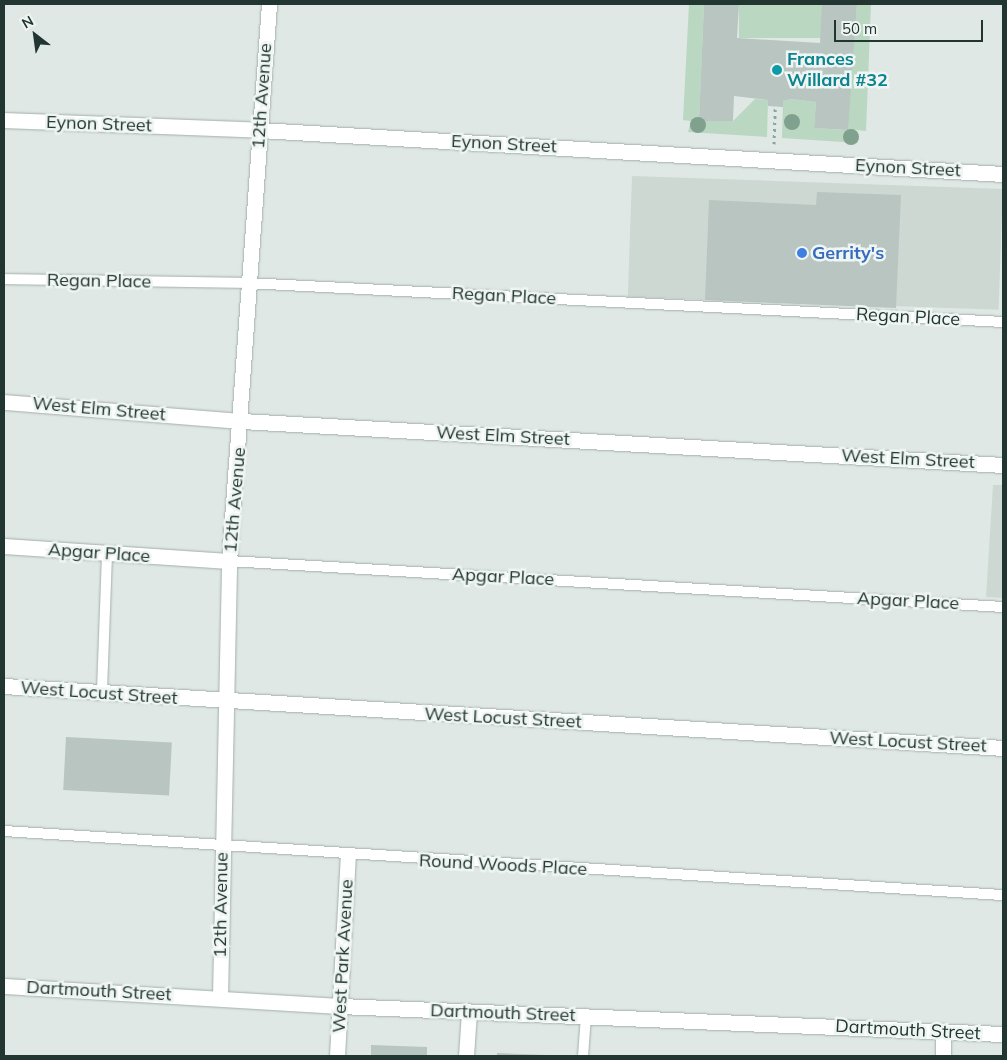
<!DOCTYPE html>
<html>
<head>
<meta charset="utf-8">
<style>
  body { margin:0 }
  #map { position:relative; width:1007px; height:1060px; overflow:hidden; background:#dfe8e4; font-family:Mulish,sans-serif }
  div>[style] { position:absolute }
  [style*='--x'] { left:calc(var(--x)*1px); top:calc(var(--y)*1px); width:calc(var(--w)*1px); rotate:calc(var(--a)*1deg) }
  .built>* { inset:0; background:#ced8d3; transform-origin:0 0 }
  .green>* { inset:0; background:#bad7c2; transform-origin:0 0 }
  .building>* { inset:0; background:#b8c5c0; transform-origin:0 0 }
  .path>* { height:3px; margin-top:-1.5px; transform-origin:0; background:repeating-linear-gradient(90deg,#83a89d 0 2.5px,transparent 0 6.5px) }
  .roads { filter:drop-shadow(0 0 1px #a3afab) drop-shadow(0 0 1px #a3afab) }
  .lane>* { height:10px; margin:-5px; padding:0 5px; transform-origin:5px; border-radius:5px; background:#fff }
  .street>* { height:15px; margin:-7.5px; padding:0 7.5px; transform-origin:7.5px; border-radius:7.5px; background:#fff }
  .trees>* { width:16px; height:16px; margin:-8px; border-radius:50%; background:#80a18e }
  .dots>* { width:14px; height:14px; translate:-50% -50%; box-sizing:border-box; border:2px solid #eff5f2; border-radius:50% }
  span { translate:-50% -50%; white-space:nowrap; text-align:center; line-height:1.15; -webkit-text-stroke:5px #eff5f2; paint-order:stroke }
  .culture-label { font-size:18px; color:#0d838f; font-weight:700 }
  .left { translate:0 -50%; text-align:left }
  .street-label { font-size:18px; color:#223631 }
  .shop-label { font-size:18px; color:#366cbe; font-weight:700 }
  .frame { position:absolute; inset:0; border:5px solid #223631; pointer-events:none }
  .north { position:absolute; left:10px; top:10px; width:50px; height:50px; -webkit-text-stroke:4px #eff5f2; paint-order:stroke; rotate:330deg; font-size:14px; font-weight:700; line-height:20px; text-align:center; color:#223631 }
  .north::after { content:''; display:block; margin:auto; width:18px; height:22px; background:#223631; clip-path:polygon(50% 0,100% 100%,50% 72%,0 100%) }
  .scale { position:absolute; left:834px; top:20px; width:149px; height:22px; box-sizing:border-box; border:2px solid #223631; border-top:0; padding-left:6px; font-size:15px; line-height:18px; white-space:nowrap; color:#223631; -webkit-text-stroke:4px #eff5f2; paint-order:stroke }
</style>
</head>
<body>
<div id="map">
  <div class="built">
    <i style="left:632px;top:176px;width:371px;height:121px;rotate:2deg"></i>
    <i style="clip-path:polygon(993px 485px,1003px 485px,1003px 598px,986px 597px)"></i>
  </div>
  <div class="green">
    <i style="clip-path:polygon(689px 4px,704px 4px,699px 121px,733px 121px,755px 99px,768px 100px,767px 137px,688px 132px,691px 121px,683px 120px)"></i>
    <i style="left:739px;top:4px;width:83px;height:34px"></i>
    <i style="clip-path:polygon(857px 4px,871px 4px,866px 131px,855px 130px,858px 143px,782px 138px,783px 101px,791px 99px,816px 102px,814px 128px,847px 130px)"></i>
  </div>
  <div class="building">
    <i style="clip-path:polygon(704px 4px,739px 4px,737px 38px,820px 43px,822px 4px,857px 4px,848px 130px,814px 128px,816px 102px,791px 99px,783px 101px,783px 107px,768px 106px,768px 100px,734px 96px,733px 121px,699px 121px)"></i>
    <i style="clip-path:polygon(817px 192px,901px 195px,896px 308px,705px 300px,709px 200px,816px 205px)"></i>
    <i style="left:66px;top:737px;width:106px;height:53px;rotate:3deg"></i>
    <i style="clip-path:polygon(371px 1045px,427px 1047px,427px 1056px,371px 1056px)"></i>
    <i style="clip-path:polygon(497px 1053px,546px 1055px,546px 1056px,497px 1056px)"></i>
  </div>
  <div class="path">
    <i style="--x:774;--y:144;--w:36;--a:-88"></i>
  </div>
  <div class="roads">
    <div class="lane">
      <i style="--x:4;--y:279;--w:243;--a:0.9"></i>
      <i style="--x:247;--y:283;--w:757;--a:2.95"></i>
      <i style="--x:229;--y:561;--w:775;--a:3.4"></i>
      <i style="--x:102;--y:691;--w:138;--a:-87.9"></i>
      <i style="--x:4;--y:831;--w:1001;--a:3.67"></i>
      <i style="--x:583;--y:1056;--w:40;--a:-85.7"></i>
    </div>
    <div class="street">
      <i style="--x:4;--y:120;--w:256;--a:2.2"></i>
      <i style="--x:260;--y:130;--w:744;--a:3.39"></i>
      <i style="--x:4;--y:402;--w:239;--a:4.6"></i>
      <i style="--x:242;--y:421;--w:762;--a:3.31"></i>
      <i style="--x:4;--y:546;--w:225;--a:3.8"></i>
      <i style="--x:4;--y:686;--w:1001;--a:3.55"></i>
      <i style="--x:4;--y:986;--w:337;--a:3.4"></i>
      <i style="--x:340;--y:1006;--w:664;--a:2.42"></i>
      <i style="--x:220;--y:997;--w:436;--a:-88.8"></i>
      <i style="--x:229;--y:561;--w:558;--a:-85.89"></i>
      <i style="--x:337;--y:1056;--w:200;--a:-86.9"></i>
      <i style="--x:466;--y:1056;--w:44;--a:-86.1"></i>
      <i style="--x:943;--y:1056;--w:25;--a:-90"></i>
    </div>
  </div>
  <div class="trees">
    <i style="left:792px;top:122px"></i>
    <i style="left:698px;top:125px"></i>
    <i style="left:851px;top:137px"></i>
  </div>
  <div class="dots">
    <i style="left:777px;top:70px;background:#0f9aa8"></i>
    <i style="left:802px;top:253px;background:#3f7fe0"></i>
  </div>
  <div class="culture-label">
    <span class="left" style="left:787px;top:70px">Frances<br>Willard #32</span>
  </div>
  <div class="street-label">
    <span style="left:262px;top:96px;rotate:-86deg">12th Avenue</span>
    <span style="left:99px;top:124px;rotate:2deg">Eynon Street</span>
    <span style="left:504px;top:144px;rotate:3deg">Eynon Street</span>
    <span style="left:908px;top:168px;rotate:3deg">Eynon Street</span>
    <span style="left:99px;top:281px;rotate:1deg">Regan Place</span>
    <span style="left:504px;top:296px;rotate:3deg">Regan Place</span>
    <span style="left:908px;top:317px;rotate:3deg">Regan Place</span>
    <span style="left:99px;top:409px;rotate:5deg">West Elm Street</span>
    <span style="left:503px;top:436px;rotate:3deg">West Elm Street</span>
    <span style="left:908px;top:459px;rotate:3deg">West Elm Street</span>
    <span style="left:235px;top:500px;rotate:-85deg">12th Avenue</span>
    <span style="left:99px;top:553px;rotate:4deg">Apgar Place</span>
    <span style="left:503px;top:577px;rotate:3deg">Apgar Place</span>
    <span style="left:908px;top:601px;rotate:3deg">Apgar Place</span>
    <span style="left:99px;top:693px;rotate:4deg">West Locust Street</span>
    <span style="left:503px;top:718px;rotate:3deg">West Locust Street</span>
    <span style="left:908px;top:742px;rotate:3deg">West Locust Street</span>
    <span style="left:503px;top:865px;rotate:3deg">Round Woods Place</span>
    <span style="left:221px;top:905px;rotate:-89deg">12th Avenue</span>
    <span style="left:343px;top:956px;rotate:-87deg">West Park Avenue</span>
    <span style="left:99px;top:991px;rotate:3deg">Dartmouth Street</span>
    <span style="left:503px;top:1013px;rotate:2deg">Dartmouth Street</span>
    <span style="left:908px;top:1030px;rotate:3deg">Dartmouth Street</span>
  </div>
  <div class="shop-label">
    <span class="left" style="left:812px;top:253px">Gerrity's</span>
  </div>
  <div class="frame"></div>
  <div class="north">N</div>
  <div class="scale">50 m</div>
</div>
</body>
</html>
